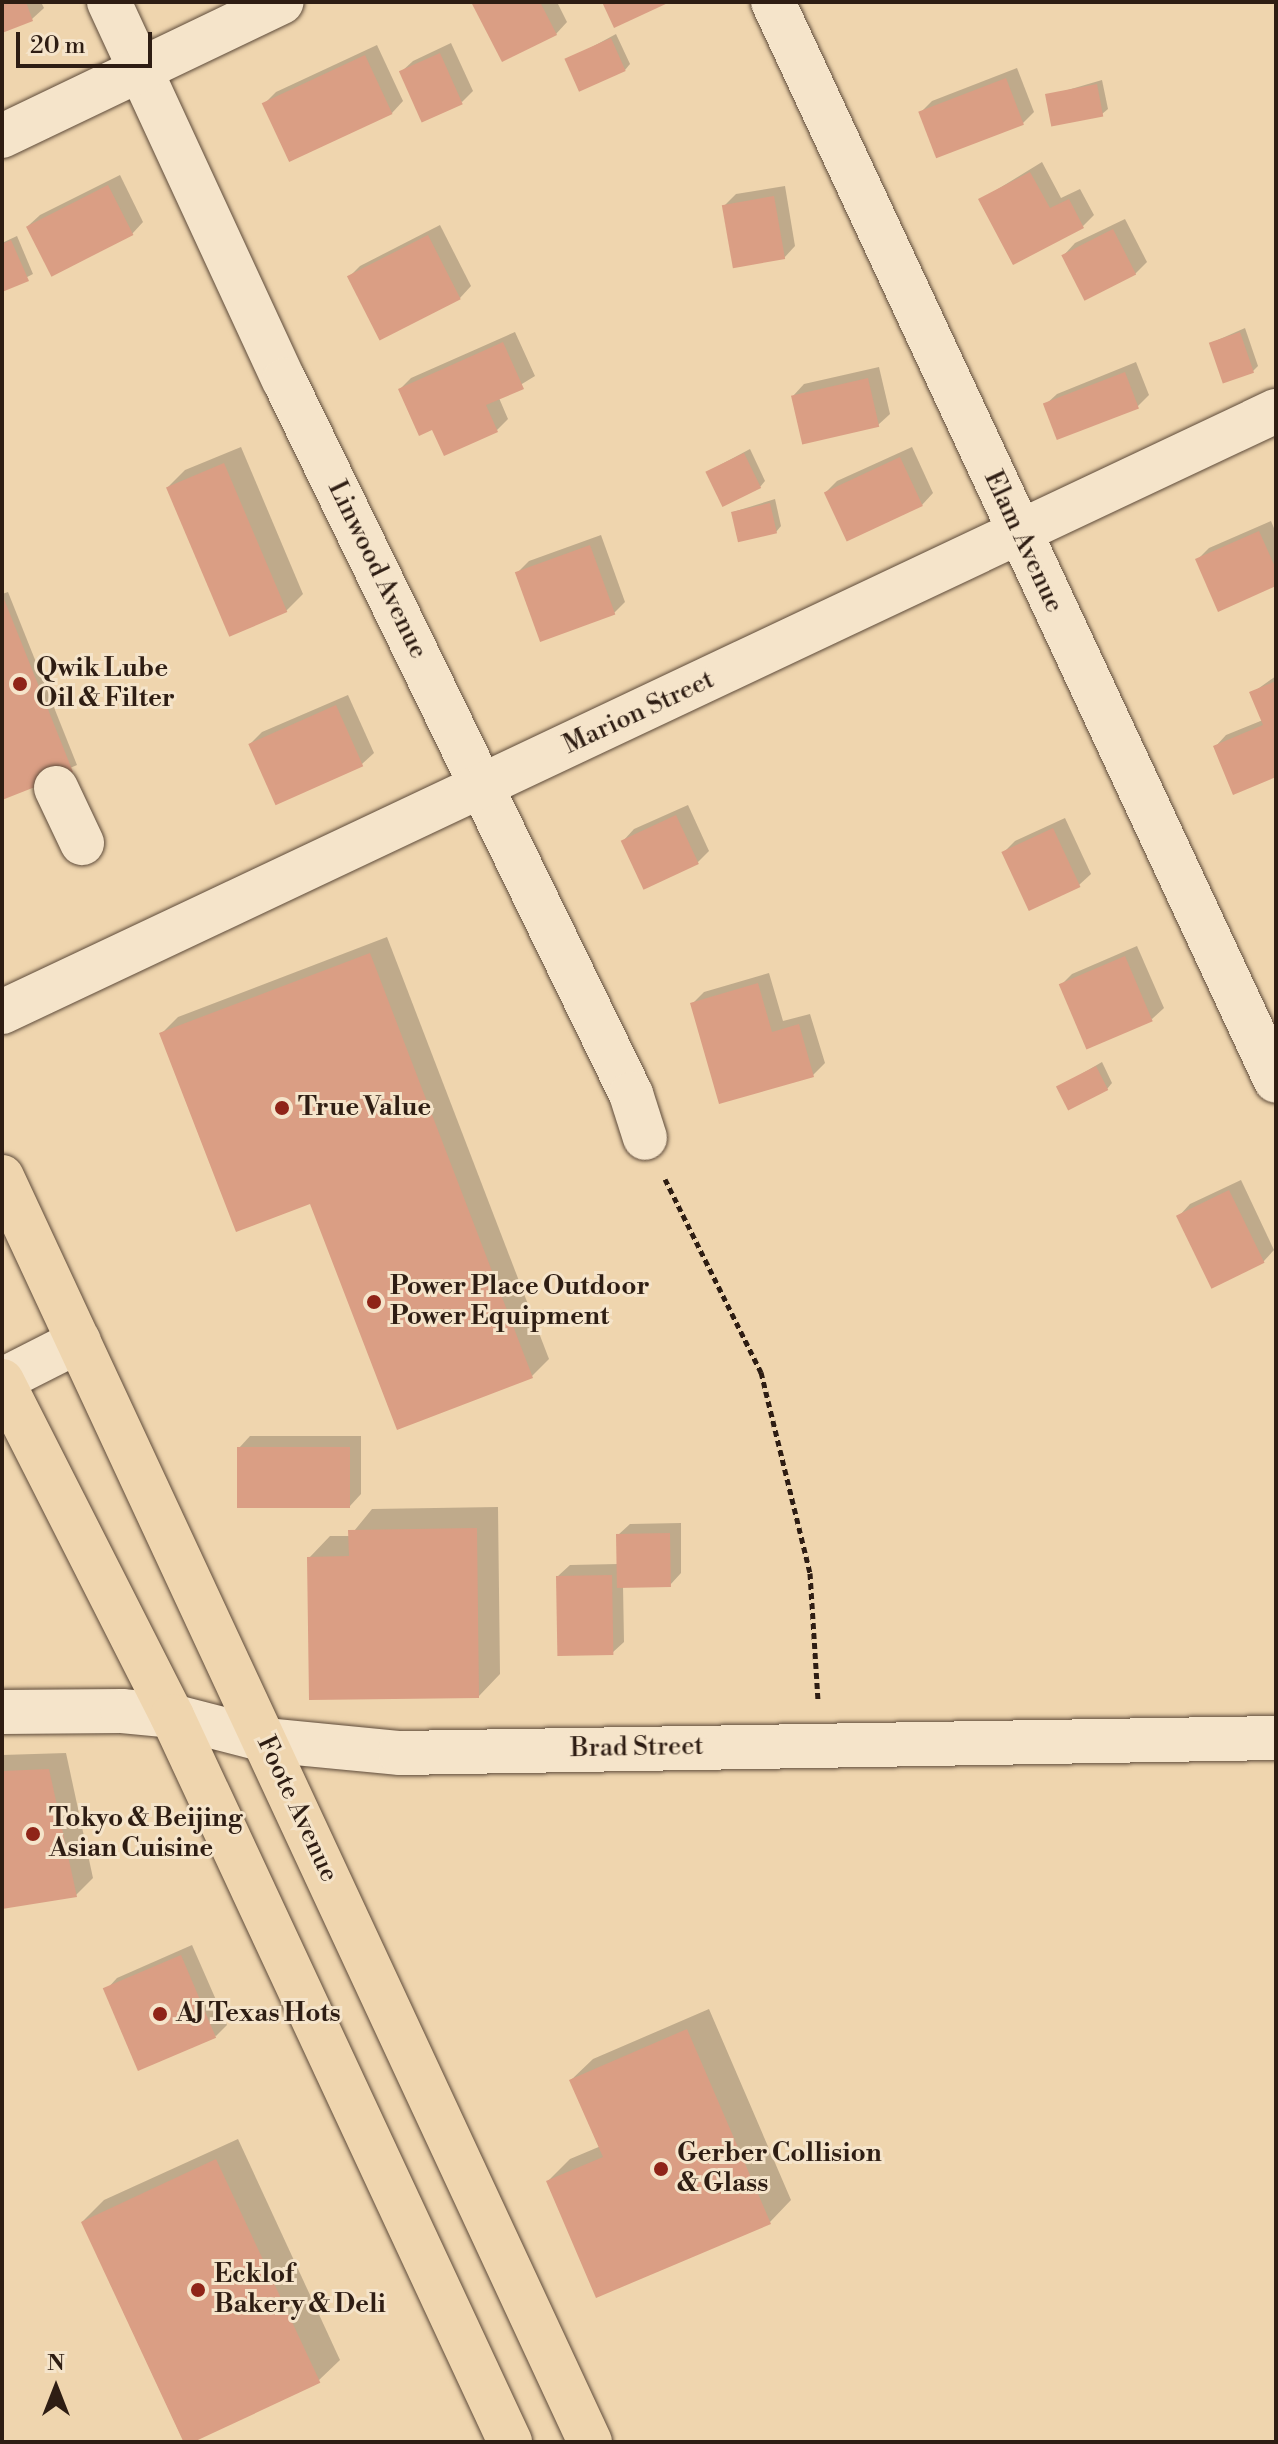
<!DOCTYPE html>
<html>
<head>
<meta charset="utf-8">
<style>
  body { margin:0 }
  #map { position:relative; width:1278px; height:2444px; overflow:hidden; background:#efd5ae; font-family:"Libre Bodoni",serif }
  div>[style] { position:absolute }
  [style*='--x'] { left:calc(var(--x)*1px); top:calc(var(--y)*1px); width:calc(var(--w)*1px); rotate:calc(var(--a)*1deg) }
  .shadow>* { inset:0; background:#0003 }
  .building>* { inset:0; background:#da9e84; transform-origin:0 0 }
  .path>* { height:5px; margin-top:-2.5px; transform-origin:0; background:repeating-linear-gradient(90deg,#2e1d13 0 6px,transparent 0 10px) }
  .roads { filter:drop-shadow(0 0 2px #5e4b3a) drop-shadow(0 0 2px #5e4b3a) }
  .minor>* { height:44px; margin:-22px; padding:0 22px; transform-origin:22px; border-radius:22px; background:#f5e4ca }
  .highway>* { height:44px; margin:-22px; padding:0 22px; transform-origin:22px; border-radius:22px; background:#efd5ae }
  .dots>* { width:22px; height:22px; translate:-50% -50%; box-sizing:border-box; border:4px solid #f5e4ca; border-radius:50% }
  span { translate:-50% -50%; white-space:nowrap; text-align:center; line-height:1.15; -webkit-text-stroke:6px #f5e4ca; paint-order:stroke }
  .street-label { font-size:26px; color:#2e1d13 }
  .poi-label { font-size:26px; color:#2e1d13; font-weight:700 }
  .left { translate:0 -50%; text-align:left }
  .frame { position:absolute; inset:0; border:4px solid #2e1d13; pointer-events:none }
  .north { position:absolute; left:16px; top:2348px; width:80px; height:80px; -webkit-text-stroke:6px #f5e4ca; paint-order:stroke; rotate:0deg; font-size:22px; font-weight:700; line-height:32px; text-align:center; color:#2e1d13 }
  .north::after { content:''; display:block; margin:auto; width:28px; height:36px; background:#2e1d13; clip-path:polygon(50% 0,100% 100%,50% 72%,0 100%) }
  .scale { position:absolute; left:16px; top:32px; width:136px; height:36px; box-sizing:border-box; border:4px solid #2e1d13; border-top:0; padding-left:10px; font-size:24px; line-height:28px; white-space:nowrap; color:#2e1d13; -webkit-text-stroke:6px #f5e4ca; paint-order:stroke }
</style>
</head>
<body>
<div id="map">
  <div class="shadow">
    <i style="clip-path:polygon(2px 2px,41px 2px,44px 8px,32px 19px,2px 31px)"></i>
    <i style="clip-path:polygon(474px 2px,557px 2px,567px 22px,556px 34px)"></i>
    <i style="clip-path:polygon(616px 34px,630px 64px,625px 70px,568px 60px)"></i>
    <i style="clip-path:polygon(451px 43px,473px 91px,462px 102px,401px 72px,413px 61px)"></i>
    <i style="clip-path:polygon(377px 45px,403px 101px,392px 113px,265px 103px,276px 92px)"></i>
    <i style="clip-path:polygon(1017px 68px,1034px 112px,1023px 123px,921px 112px,932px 101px)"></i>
    <i style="clip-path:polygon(1102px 80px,1108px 109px,1102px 114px,1047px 96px)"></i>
    <i style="clip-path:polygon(1042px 162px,1061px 198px,1080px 189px,1094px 215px,1083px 226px,980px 200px)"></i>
    <i style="clip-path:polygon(120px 175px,143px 222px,132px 234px,28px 226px,40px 215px)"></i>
    <i style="clip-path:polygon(785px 186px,795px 246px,784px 258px,724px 206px,736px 194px)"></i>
    <i style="clip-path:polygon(1125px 219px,1147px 262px,1135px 274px,1064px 255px,1075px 243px)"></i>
    <i style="clip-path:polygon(440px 225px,471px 286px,460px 298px,349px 277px,360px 266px)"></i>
    <i style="clip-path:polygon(17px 236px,33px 274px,2px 290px,2px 243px)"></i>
    <i style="clip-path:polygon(1245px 328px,1258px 366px,1253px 371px,1211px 343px)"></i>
    <i style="clip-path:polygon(515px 332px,535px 376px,499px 398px,508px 419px,497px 430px,433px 427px,400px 389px,411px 378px)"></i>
    <i style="clip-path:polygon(1136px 362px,1149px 395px,1138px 406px,1045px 405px,1057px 394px)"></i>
    <i style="clip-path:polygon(879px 367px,890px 414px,878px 425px,793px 396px,804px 384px)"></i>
    <i style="clip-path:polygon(241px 447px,303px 594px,286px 611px,168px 487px,185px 470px)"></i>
    <i style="clip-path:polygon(912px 447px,933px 493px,922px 505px,826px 492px,837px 481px)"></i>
    <i style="clip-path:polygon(750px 449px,765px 481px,760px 487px,707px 472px)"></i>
    <i style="clip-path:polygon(775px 499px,781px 526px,776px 532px,733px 512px)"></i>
    <i style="clip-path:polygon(1271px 521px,1276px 533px,1276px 584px,1198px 559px,1209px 548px)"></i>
    <i style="clip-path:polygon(601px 535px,625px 602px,613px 614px,518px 572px,529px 561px)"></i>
    <i style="clip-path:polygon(8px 592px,77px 765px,2px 798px,2px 594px)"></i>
    <i style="clip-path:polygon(1276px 676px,1276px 775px,1215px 747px,1226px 735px,1263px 720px,1252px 693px)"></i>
    <i style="clip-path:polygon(348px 695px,374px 753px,362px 764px,276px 802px,250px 744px,262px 732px)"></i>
    <i style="clip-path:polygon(688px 805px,709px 851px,697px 863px,623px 841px,634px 829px)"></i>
    <i style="clip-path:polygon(1065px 818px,1091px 874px,1079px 885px,1003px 853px,1015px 841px)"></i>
    <i style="clip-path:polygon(387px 937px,549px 1359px,532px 1376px,311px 1201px,161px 1034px,178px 1017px)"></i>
    <i style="clip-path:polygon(1137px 946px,1164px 1008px,1152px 1019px,1061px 985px,1072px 974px)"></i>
    <i style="clip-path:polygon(769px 973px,783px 1021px,810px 1014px,825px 1063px,813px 1075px,692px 1004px,704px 992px)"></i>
    <i style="clip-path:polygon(1102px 1062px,1112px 1083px,1107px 1089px,1059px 1087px)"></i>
    <i style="clip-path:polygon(1241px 1180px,1274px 1250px,1263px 1262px,1179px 1216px,1190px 1204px)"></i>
    <i style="clip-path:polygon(250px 1436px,361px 1436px,361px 1494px,350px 1506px,239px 1448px)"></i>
    <i style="clip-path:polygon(498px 1507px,500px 1674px,479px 1696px,309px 1558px,330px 1536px,350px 1536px,372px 1509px)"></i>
    <i style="clip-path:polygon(681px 1523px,681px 1573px,670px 1585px,623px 1585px,624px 1642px,612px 1653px,558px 1576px,570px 1565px,618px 1564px,618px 1535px,630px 1524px)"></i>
    <i style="clip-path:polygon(66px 1753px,93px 1878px,76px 1895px,2px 1907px,2px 1755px)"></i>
    <i style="clip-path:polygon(192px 1945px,227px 2025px,216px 2036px,106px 1990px,117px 1978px)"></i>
    <i style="clip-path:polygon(709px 2009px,791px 2200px,770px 2222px,548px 2181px,570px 2159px,601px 2146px,571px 2080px,593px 2059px)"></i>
    <i style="clip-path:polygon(238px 2139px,340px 2360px,318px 2381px,184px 2442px,82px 2222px,104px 2200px)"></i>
  </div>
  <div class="building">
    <i style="clip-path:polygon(2px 2px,26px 2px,33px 21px,2px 33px)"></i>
    <i style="clip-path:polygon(471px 2px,540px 2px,557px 35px,502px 62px)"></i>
    <i style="clip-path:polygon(602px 2px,670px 2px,614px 28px)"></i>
    <i style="left:611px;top:38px;width:36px;height:51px;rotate:66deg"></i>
    <i style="left:440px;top:53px;width:56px;height:45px;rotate:66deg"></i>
    <i style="left:365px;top:55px;width:65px;height:114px;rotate:65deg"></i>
    <i style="left:1006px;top:78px;width:50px;height:94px;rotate:69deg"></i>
    <i style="left:1097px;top:84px;width:33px;height:53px;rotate:79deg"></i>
    <i style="clip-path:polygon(1030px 172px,1050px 208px,1069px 199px,1084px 228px,1013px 265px,978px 199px)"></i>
    <i style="left:108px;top:185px;width:56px;height:92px;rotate:63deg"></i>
    <i style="left:774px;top:196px;width:64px;height:53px;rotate:80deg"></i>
    <i style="left:1113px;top:229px;width:51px;height:58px;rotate:63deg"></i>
    <i style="left:428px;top:235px;width:72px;height:91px;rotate:63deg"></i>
    <i style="clip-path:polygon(11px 240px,29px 281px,2px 292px,2px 244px)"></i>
    <i style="left:1240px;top:332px;width:43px;height:33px;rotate:71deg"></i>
    <i style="clip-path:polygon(503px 342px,524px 389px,486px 405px,498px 432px,444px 456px,432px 430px,419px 436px,398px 389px)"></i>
    <i style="left:1125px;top:372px;width:39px;height:88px;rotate:69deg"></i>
    <i style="left:868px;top:378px;width:50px;height:79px;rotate:77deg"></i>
    <i style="left:744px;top:453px;width:39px;height:43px;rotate:64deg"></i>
    <i style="left:900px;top:457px;width:54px;height:84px;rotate:65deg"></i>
    <i style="left:224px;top:463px;width:162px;height:63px;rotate:67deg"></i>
    <i style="left:770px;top:503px;width:31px;height:40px;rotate:77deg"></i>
    <i style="clip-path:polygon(1259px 531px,1276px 569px,1276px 586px,1218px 612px,1195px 559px)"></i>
    <i style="left:590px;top:545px;width:74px;height:80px;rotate:70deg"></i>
    <i style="clip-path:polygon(2px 594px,73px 772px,2px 800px)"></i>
    <i style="clip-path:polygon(1276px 681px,1276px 777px,1233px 795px,1213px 746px,1263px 725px,1249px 692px)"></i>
    <i style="left:336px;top:705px;width:67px;height:96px;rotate:66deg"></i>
    <i style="left:676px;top:815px;width:54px;height:61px;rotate:65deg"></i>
    <i style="left:1053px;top:828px;width:65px;height:57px;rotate:65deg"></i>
    <i style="clip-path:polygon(370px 953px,533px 1378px,397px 1430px,310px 1204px,236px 1232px,159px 1033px)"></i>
    <i style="left:1125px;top:956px;width:71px;height:72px;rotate:67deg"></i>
    <i style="clip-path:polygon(758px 983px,772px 1032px,799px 1024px,814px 1077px,719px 1104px,690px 1003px)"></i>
    <i style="left:1096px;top:1066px;width:27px;height:45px;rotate:63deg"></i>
    <i style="left:1229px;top:1190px;width:81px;height:59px;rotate:64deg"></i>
    <i style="left:237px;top:1447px;width:113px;height:61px"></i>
    <i style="clip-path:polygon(477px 1528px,479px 1698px,309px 1700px,307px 1557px,349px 1556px,348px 1530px)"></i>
    <i style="left:670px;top:1533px;width:54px;height:54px;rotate:89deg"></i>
    <i style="left:612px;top:1575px;width:80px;height:56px;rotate:89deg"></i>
    <i style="clip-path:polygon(49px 1769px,77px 1897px,2px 1909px,2px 1771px)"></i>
    <i style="left:181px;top:1955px;width:90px;height:85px;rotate:67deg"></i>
    <i style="clip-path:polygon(687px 2029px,771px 2224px,596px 2298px,546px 2181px,603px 2157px,569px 2080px)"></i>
    <i style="left:216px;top:2159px;width:247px;height:149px;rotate:65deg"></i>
  </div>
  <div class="path">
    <i style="--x:665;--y:1179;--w:216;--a:63.6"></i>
    <i style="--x:761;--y:1372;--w:207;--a:76.3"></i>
    <i style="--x:810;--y:1573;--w:127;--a:86.4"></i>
  </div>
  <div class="roads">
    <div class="minor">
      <i style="--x:109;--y:2;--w:417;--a:65.2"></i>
      <i style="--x:284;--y:380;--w:794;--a:64.08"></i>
      <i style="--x:631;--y:1094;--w:46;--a:72.3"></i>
      <i style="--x:773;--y:2;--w:1190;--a:65.01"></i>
      <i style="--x:2;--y:136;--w:310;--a:-25.6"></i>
      <i style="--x:56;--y:788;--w:61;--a:64.7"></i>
      <i style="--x:2;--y:1012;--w:1409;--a:-25.26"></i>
      <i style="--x:2;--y:1380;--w:86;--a:-26.9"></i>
      <i style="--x:2;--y:1712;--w:120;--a:-0.5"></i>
      <i style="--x:122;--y:1711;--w:50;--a:5.7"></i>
      <i style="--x:172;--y:1716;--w:96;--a:14.5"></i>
      <i style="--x:265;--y:1740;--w:136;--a:5.5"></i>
      <i style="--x:400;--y:1753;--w:876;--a:-0.98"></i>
    </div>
    <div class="highway">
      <i style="--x:2;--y:1177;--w:1395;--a:65.07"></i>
      <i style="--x:2;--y:1381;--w:376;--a:63.1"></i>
      <i style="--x:172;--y:1716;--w:801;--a:65.03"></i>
    </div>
  </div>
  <div class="dots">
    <i style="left:20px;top:684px;background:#8f2418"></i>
    <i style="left:282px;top:1108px;background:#8f2418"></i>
    <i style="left:374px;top:1302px;background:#8f2418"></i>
    <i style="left:33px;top:1834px;background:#8f2418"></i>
    <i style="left:160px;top:2014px;background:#8f2418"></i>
    <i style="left:661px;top:2169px;background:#8f2418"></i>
    <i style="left:198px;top:2290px;background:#8f2418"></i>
  </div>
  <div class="street-label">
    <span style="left:1023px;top:542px;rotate:65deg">Elam Avenue</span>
    <span style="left:377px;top:570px;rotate:64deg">Linwood Avenue</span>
    <span style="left:639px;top:713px;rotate:-25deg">Marion Street</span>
    <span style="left:637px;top:1748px;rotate:-1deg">Brad Street</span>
    <span style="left:297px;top:1809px;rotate:65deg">Foote Avenue</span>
  </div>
  <div class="poi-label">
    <span class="left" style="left:36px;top:684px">Qwik Lube<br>Oil &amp; Filter</span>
    <span class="left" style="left:298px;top:1108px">True Value</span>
    <span class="left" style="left:390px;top:1302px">Power Place Outdoor<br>Power Equipment</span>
    <span class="left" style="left:49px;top:1834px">Tokyo &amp; Beijing<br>Asian Cuisine</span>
    <span class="left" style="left:176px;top:2014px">AJ Texas Hots</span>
    <span class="left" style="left:677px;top:2169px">Gerber Collision<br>&amp; Glass</span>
    <span class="left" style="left:214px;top:2290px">Ecklof<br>Bakery &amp; Deli</span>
  </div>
  <div class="frame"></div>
  <div class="north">N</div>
  <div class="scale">20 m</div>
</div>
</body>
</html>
